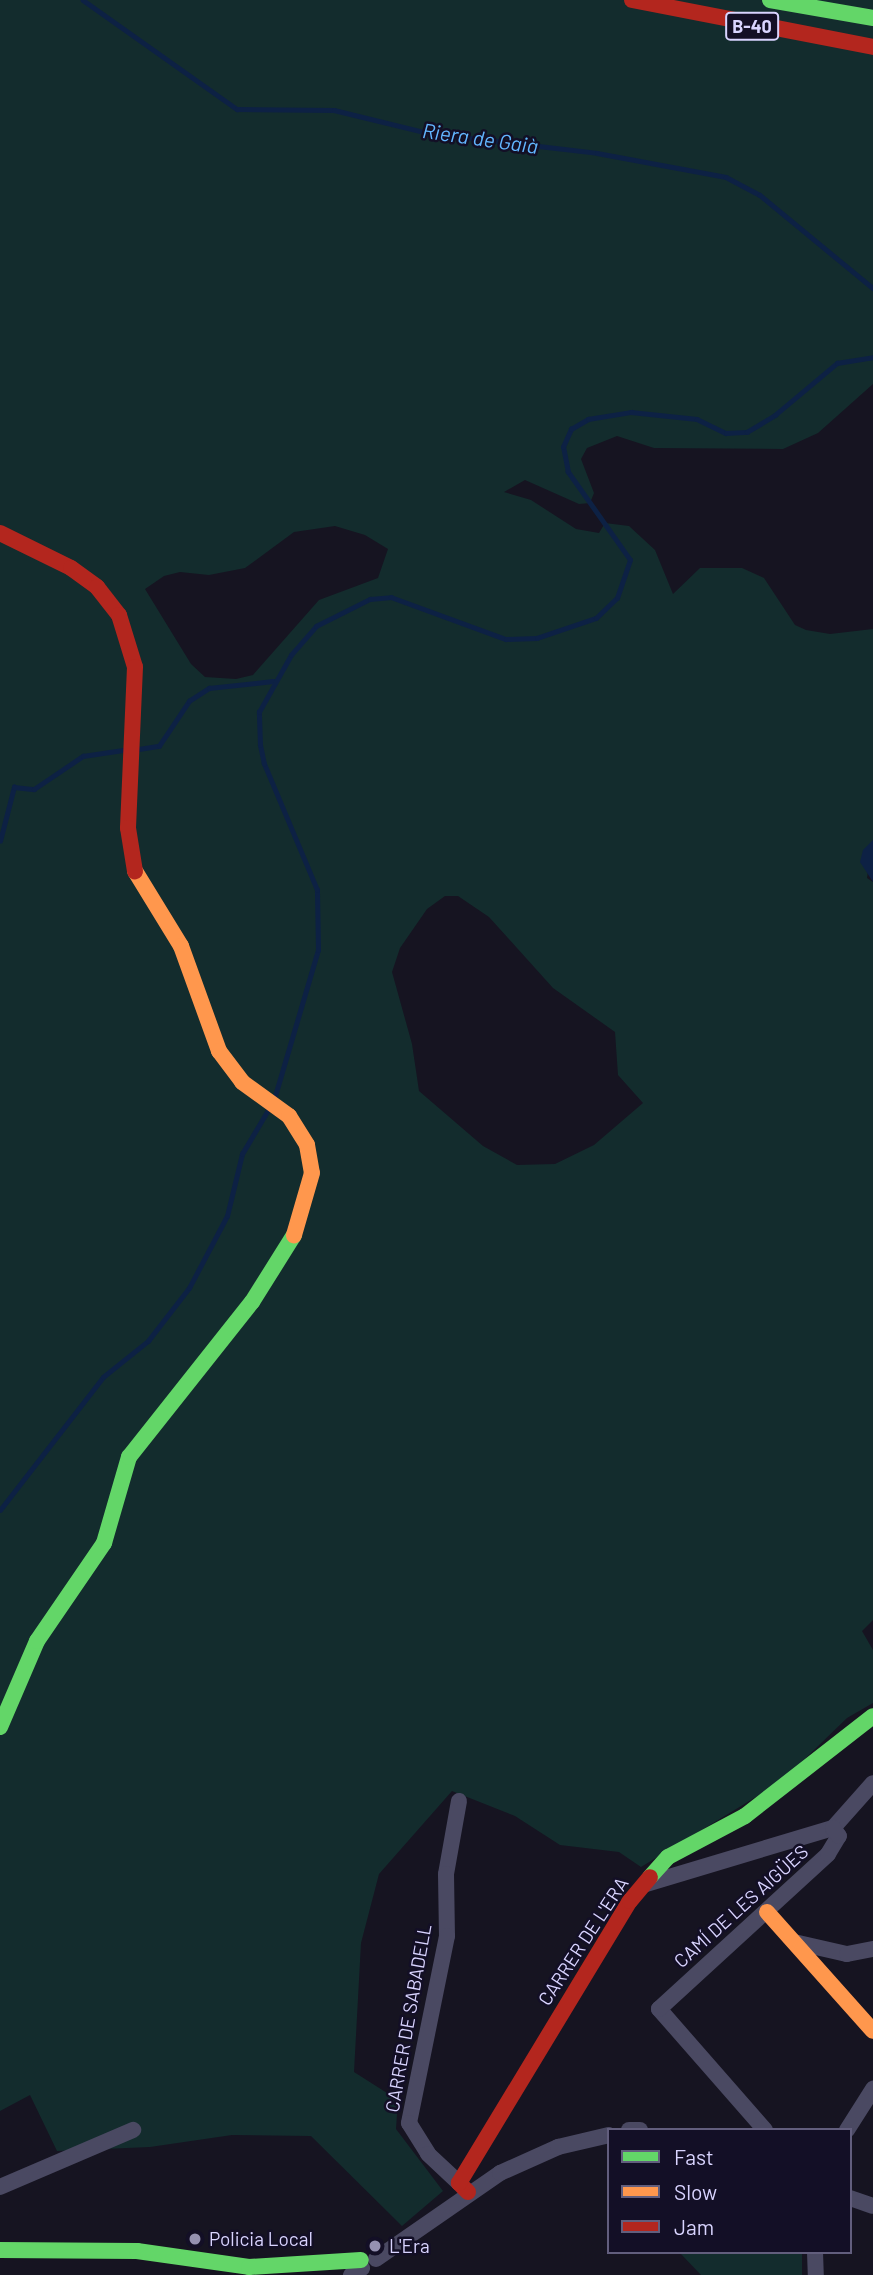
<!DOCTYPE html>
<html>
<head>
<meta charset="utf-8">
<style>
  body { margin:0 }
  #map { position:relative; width:873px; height:2275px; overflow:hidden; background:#161421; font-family:Barlow,sans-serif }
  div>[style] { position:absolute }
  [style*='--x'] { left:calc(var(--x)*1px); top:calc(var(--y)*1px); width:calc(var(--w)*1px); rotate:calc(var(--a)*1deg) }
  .green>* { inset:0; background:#132c2d }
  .water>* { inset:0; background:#0d2144 }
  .stream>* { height:4.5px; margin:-2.25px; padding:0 2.25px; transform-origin:2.25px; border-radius:2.25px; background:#0d2144 }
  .street>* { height:16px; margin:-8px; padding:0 8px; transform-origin:8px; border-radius:8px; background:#4a4962 }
  .fast>* { height:16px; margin:-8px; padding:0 8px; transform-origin:8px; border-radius:8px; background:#63d668 }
  .slow>* { height:16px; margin:-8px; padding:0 8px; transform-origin:8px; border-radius:8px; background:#ff974d }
  .jam>* { height:16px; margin:-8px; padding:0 8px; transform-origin:8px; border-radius:8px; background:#b3261e }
  .dots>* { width:19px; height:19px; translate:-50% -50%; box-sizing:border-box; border:4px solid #130f26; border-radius:50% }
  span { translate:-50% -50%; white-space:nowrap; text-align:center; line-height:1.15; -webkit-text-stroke:5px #130f26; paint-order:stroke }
  .shield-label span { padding:2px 5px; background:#130f26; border:2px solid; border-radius:5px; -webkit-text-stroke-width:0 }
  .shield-label { font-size:18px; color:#d9d4ff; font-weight:700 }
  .street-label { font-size:19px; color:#d9d4ff }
  .poi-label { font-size:19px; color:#d9d4ff }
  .left { translate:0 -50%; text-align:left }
  .water-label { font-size:21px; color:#62b6ff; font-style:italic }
  .legend { position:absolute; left:607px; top:2128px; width:245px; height:126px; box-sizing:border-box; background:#130f26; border:2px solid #625e7d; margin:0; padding:9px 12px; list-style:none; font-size:21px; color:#d9d4ff }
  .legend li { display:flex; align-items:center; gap:14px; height:35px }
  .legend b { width:35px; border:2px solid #625e7d }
</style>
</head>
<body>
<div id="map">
  <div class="green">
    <i style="clip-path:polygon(evenodd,0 0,873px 0,873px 384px,818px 433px,783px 449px,654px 448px,617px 436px,587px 448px,581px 459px,594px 493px,590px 503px,579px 504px,525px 480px,504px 492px,531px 500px,576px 529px,599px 533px,605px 523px,629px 526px,655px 550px,673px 594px,700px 568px,742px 568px,764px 578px,795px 625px,806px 630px,830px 634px,873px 629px,873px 840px,867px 878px,873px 882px,873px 1620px,862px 1631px,873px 1650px,873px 1703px,847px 1718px,782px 1781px,641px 1867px,619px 1852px,560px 1845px,515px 1816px,452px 1791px,379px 1874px,361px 1943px,354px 2072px,398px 2100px,396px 2129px,443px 2191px,402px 2226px,311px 2136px,232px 2135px,150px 2147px,57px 2151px,30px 2095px,0 2111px,0 0,335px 526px,365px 535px,388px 549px,378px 578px,319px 600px,253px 675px,236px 679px,205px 677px,191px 664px,145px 589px,164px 576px,180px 572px,209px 575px,245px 568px,294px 532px,335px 526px,0 0,445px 896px,458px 896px,489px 917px,553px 988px,615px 1032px,618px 1075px,643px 1103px,594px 1145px,555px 1164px,517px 1165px,483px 1146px,419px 1091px,412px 1044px,392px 972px,400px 948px,427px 909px,445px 896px)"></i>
    <i style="clip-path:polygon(802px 2252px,802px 2275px,701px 2275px,680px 2253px)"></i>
  </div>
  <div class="water">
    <i style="clip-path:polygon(873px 840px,873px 882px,860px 862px,863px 850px)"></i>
  </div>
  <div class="stream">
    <i style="--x:83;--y:0;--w:189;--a:35.3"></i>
    <i style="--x:237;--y:109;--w:97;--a:0.6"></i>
    <i style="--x:334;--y:110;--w:97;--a:13.7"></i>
    <i style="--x:428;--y:133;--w:170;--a:6.7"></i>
    <i style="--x:597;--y:153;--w:131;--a:10.5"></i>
    <i style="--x:726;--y:177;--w:38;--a:28"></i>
    <i style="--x:760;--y:195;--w:146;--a:39.5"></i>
    <i style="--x:139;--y:749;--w:20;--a:-9"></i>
    <i style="--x:159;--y:746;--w:54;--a:-56.3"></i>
    <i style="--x:189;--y:701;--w:24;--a:-33"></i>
    <i style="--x:209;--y:688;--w:64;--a:-6.2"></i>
    <i style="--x:0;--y:841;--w:56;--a:-75.5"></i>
    <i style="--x:14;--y:787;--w:20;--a:6"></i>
    <i style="--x:34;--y:789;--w:59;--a:-34"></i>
    <i style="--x:83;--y:756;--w:40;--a:-8.5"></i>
    <i style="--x:275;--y:1096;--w:152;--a:-73.6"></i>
    <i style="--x:318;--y:950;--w:60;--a:-91"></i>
    <i style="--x:317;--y:890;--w:137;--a:-112.8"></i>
    <i style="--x:264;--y:764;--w:19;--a:-102"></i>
    <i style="--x:260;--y:745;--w:33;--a:-92"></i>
    <i style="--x:259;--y:712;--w:65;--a:-60.7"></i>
    <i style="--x:291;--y:655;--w:38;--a:-49"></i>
    <i style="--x:316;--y:626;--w:60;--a:-26.6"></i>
    <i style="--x:370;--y:599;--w:21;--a:-5"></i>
    <i style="--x:391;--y:597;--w:122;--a:20.1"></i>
    <i style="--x:506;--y:639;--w:31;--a:-2"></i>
    <i style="--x:537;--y:638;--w:62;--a:-18.7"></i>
    <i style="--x:596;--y:618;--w:29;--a:-44"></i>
    <i style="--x:617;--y:598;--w:40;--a:-71.1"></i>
    <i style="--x:630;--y:560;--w:108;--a:-125.2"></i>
    <i style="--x:568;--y:472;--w:25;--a:-101"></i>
    <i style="--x:563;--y:447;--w:20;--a:-66"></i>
    <i style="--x:571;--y:429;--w:20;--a:-30"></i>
    <i style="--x:588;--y:419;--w:44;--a:-9.2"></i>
    <i style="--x:631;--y:412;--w:66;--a:6.1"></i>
    <i style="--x:697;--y:419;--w:32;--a:26"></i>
    <i style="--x:726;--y:433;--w:21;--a:-3"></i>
    <i style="--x:747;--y:432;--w:33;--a:-31"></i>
    <i style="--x:775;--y:415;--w:81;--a:-40"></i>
    <i style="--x:837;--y:363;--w:36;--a:-9"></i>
    <i style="--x:0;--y:1510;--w:168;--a:-52.2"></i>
    <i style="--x:103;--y:1377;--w:58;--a:-38.7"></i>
    <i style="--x:148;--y:1341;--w:67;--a:-52.3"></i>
    <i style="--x:189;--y:1288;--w:81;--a:-62.2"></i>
    <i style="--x:227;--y:1216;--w:64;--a:-76.4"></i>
    <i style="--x:242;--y:1154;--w:51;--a:-59.4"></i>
  </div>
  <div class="street">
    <i style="--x:459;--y:1801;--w:74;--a:100.1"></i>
    <i style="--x:446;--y:1874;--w:62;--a:89.1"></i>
    <i style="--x:447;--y:1936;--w:191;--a:101.5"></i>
    <i style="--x:409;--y:2123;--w:36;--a:58"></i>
    <i style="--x:428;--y:2154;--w:42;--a:43.1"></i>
    <i style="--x:646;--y:1884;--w:195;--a:-16.7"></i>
    <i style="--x:833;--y:1828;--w:60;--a:-48.4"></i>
    <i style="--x:794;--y:1942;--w:54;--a:12.8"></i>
    <i style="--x:847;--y:1954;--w:26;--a:-11"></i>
    <i style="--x:629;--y:2130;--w:11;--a:0"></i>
    <i style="--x:765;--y:2130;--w:161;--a:-131.2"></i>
    <i style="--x:659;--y:2009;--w:229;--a:-42.5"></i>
    <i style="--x:828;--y:1854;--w:21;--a:-59"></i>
    <i style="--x:839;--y:1836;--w:10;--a:-127"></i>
    <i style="--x:847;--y:2130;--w:49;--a:-57.6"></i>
    <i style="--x:0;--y:2187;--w:145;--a:-23.2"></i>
    <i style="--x:850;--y:2198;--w:24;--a:19"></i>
    <i style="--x:815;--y:2252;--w:23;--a:88"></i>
    <i style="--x:376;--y:2259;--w:151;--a:-34.7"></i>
    <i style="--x:500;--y:2173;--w:64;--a:-24.1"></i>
    <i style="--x:558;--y:2147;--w:52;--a:-13.2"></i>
    <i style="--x:351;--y:2275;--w:13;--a:-32"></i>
  </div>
  <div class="fast">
    <i style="--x:770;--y:0;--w:105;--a:9.9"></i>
    <i style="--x:0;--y:1727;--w:94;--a:-66.7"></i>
    <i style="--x:37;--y:1641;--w:119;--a:-55.6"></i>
    <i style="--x:104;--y:1543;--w:90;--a:-73.8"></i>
    <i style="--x:129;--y:1457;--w:198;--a:-51.6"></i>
    <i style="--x:252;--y:1302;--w:79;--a:-57.9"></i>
    <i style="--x:650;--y:1877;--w:27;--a:-48"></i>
    <i style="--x:668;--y:1857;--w:87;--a:-28"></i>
    <i style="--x:745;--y:1816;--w:162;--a:-38"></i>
    <i style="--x:0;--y:2250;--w:137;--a:0.4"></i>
    <i style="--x:137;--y:2251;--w:113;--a:8.1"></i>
    <i style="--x:249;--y:2267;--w:112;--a:-3.6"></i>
  </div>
  <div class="slow">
    <i style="--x:135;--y:871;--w:88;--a:58.5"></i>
    <i style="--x:181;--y:946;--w:112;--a:70.1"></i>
    <i style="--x:219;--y:1051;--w:39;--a:53"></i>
    <i style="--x:242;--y:1082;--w:58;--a:35.9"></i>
    <i style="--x:289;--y:1116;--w:34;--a:58"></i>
    <i style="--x:307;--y:1145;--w:28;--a:80"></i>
    <i style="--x:312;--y:1173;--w:65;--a:106.2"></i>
    <i style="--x:767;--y:1912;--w:159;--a:48.3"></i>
  </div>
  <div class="jam">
    <i style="--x:632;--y:0;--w:246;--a:11"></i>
    <i style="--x:0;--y:533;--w:79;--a:26.2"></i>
    <i style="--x:71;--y:568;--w:32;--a:36"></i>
    <i style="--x:97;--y:587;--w:36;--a:52"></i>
    <i style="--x:119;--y:615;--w:54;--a:72.9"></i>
    <i style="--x:135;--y:667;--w:161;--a:92.5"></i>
    <i style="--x:128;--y:828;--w:44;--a:80.8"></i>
    <i style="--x:468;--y:2192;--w:13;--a:-135"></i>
    <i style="--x:459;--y:2183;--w:330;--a:-58.8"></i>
    <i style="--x:630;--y:1901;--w:31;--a:-50"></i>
  </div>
  <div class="dots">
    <i style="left:195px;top:2239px;background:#9591b1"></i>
    <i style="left:375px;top:2246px;background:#9591b1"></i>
  </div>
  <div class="shield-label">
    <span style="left:752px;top:26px">B-40</span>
  </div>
  <div class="street-label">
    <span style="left:741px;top:1906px;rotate:-42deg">CAMÍ DE LES AIGÜES</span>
    <span style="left:583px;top:1941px;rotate:-57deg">CARRER DE L'ERA</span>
    <span style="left:408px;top:2018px;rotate:-80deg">CARRER DE SABADELL</span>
  </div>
  <div class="poi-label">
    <span class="left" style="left:209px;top:2239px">Policia Local</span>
    <span class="left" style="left:389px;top:2246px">L'Era</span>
  </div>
  <div class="water-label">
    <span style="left:480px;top:138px;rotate:8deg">Riera de Gaià</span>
  </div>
  <ul class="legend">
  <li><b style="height:9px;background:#63d668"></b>Fast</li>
  <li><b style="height:9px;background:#ff974d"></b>Slow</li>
  <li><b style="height:9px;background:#b3261e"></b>Jam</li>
  </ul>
</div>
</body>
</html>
